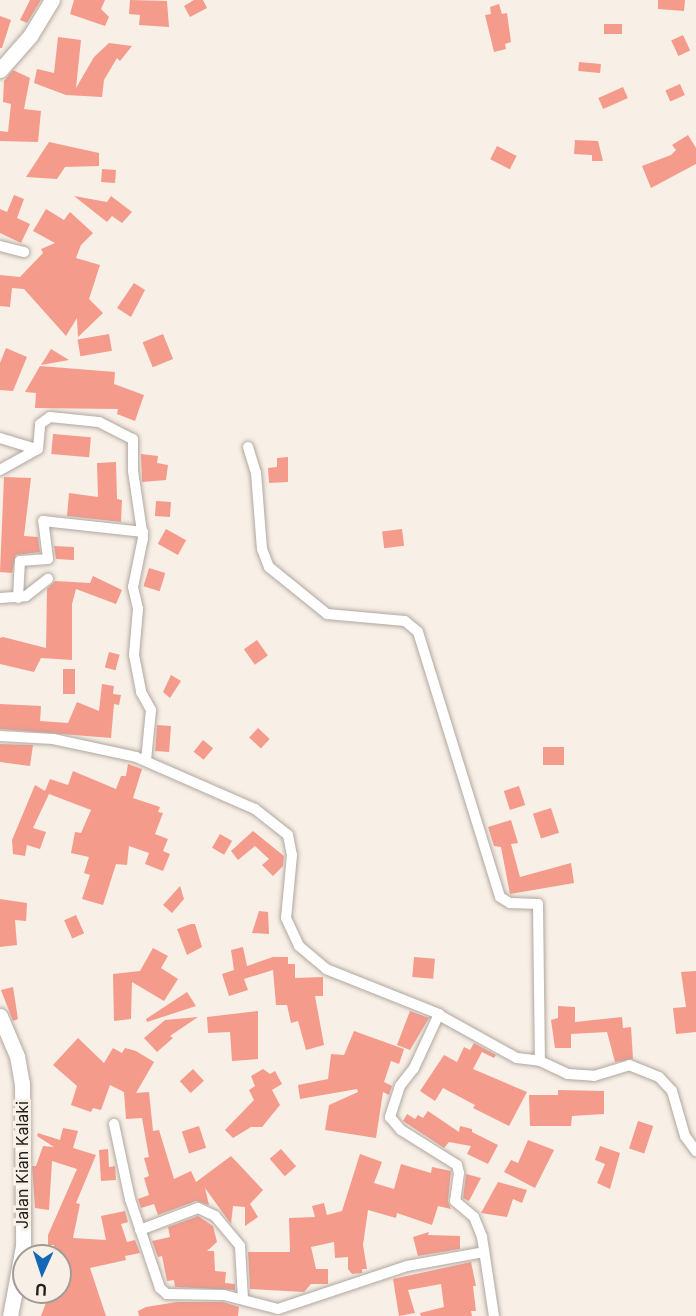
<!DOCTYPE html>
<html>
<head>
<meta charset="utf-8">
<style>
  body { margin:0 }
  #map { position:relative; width:696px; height:1316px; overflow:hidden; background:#f8efe6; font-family:Inter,sans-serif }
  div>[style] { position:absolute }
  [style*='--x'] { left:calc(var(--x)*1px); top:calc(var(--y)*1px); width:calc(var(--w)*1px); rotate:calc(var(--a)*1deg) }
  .building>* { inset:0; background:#f49b8c; transform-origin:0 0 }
  .roads { filter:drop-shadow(0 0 2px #b0a79f) drop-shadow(0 0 2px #b0a79f) }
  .street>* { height:10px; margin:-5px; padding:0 5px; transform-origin:5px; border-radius:5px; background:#fff }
  .secondary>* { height:15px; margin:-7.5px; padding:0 7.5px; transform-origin:7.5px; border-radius:7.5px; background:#fff }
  span { translate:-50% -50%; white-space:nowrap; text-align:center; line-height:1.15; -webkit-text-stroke:6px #f8efe6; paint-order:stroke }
  .street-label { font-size:16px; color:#221e1b }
  .north { position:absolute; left:12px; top:1244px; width:60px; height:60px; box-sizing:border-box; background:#f8efe6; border:2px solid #a29b95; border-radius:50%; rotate:183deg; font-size:16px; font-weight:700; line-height:24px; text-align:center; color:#221e1b }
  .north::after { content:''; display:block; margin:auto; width:21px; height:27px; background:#1268b6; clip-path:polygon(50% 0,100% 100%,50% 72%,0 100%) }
</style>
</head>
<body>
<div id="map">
  <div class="building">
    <i style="clip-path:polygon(30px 0,41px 0,27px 23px,20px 20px)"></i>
    <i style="clip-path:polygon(74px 0,105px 0,101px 9px,109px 17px,105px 26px,70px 14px)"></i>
    <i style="clip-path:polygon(130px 0,167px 1px,169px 27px,139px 25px,140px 15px,129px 14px)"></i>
    <i style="clip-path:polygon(194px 0,203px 0,207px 8px,190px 17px,184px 6px)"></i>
    <i style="clip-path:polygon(658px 0,685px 0,684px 11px,658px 9px)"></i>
    <i style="clip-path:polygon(499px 4px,502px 14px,507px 13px,511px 42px,505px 44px,506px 49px,494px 52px,485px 15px,491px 14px,490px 7px)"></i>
    <i style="clip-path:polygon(0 16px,11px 20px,2px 48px,0 48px)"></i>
    <i style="left:604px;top:24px;width:18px;height:10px"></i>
    <i style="left:683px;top:35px;width:17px;height:13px;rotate:65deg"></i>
    <i style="clip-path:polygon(58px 37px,81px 40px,76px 88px,94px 57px,109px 43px,132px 46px,120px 61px,117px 58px,104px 80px,102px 97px,66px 95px,34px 83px,37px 69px,54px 73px)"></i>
    <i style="left:579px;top:62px;width:22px;height:9px;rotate:5deg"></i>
    <i style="clip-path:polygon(13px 70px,30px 78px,24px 109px,41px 111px,38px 142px,0 141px,0 131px,8px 132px,11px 104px,3px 102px,4px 81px)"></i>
    <i style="left:680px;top:84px;width:12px;height:16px;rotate:66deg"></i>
    <i style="left:623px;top:87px;width:12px;height:27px;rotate:66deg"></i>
    <i style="clip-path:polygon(688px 135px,696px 148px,696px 164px,651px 188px,642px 166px,671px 155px,676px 150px,672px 145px)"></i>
    <i style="clip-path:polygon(575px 140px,598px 141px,603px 161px,592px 161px,592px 155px,574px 154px)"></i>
    <i style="clip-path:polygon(49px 142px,99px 153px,99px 166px,65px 167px,57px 179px,26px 177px)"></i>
    <i style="left:497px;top:146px;width:22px;height:15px;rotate:27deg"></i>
    <i style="left:102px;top:169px;width:14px;height:13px;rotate:4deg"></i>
    <i style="clip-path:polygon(14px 195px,24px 199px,17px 218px,30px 224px,21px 243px,0 233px,0 209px,7px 212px)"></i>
    <i style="clip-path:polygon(74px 196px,107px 202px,111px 196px,132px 212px,122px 223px,112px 216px,107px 222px)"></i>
    <i style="clip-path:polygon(46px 209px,64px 220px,70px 212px,93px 233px,81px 245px,76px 258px,100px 265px,89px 299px,103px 313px,78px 337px,77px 318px,66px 336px,24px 289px,12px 288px,10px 307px,0 306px,0 275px,20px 277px,43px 253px,41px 249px,55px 243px,33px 231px)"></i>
    <i style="clip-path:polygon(134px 283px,145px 290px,131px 317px,117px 308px)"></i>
    <i style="left:109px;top:334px;width:17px;height:32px;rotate:80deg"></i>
    <i style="left:163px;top:334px;width:27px;height:22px;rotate:68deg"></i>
    <i style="clip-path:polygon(6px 348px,27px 357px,13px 391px,0 390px,0 363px)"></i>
    <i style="clip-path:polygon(51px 349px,69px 360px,41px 365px)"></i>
    <i style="clip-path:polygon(40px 366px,115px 372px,114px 384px,144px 395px,135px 421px,117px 414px,118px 409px,35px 408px,36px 393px,25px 392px)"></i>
    <i style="left:53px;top:434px;width:38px;height:20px;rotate:5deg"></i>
    <i style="clip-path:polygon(141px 454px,158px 456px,157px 463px,168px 465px,166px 480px,142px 482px)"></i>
    <i style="clip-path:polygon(288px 457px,288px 482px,269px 483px,268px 468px,277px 467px,277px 458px)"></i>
    <i style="clip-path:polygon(116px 462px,117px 499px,122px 500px,121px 522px,67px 516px,69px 493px,98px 497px,97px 463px)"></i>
    <i style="clip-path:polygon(4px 477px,31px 478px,24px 536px,38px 537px,40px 552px,16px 555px,12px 573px,0 572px)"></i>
    <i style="left:156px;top:501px;width:15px;height:15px;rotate:4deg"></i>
    <i style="left:166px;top:529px;width:23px;height:17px;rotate:29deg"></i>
    <i style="left:402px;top:529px;width:17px;height:20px;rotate:83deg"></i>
    <i style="clip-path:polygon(54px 546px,74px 547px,74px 560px,56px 559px)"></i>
    <i style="left:149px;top:568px;width:17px;height:19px;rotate:17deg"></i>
    <i style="clip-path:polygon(93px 576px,122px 590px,116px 604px,76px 589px,72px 604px,72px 660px,41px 658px,34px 672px,0 664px,0 638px,3px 637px,46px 648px,47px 589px,55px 581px,90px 583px)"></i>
    <i style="left:257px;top:640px;width:19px;height:16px;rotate:55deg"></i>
    <i style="left:109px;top:652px;width:11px;height:16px;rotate:15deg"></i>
    <i style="left:63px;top:669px;width:12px;height:25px"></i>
    <i style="clip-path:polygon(171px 675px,181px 681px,170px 698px,163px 692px)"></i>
    <i style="clip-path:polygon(102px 684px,114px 686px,113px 694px,121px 695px,119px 705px,114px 704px,111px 738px,0 729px,0 704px,41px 706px,40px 721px,68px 723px,77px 702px,99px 711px)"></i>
    <i style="left:157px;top:725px;width:14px;height:26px;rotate:4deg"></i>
    <i style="left:258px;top:728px;width:16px;height:13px;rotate:43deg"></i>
    <i style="left:203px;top:740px;width:13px;height:15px;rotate:39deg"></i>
    <i style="clip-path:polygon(0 744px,33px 745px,30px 766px,0 762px)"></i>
    <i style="left:543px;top:747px;width:21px;height:18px"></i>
    <i style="clip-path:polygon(128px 764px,142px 769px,133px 798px,160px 807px,158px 812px,163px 813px,155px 834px,168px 839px,163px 851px,170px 854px,163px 871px,145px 864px,149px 853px,129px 846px,127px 865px,116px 864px,103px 905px,82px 899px,90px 875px,84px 873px,89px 857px,71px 853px,75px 832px,81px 833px,91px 810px,49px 794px,33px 828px,46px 832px,40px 849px,27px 845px,25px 856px,13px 854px,12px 840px,35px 785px,45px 791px,50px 779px,68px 785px,73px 771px,116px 789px,121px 776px,126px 776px)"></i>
    <i style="left:519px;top:786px;width:20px;height:16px;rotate:72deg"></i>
    <i style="left:551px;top:808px;width:26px;height:19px;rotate:72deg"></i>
    <i style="clip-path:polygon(511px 820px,518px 843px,511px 844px,520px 877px,571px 863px,574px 883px,510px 894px,501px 847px,494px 846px,488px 827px)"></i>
    <i style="clip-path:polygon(253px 831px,284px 856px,283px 866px,273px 876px,262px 865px,269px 859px,255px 846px,238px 860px,231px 851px)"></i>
    <i style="left:220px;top:834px;width:14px;height:16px;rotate:30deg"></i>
    <i style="clip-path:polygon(180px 886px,184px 899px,172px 913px,163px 905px)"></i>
    <i style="clip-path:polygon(0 899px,27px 903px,26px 921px,15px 920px,17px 945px,0 947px)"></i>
    <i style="clip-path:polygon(259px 911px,268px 912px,269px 934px,252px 933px)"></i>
    <i style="left:76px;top:915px;width:20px;height:13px;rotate:66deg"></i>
    <i style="clip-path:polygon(191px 924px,195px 924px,202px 947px,187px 955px,177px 929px)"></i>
    <i style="clip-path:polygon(243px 947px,247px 966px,273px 957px,288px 957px,288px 964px,295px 964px,295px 978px,323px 977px,323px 996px,315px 996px,324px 1045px,306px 1050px,298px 1021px,291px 1023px,287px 1005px,276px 1005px,273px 970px,244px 979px,248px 990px,229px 996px,222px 974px,234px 970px,231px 950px)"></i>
    <i style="clip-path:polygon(153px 948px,168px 956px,161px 968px,178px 979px,164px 1001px,132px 982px,131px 1019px,114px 1021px,113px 974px,140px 971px)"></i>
    <i style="left:414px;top:957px;width:21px;height:20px;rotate:5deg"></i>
    <i style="clip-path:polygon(696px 971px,696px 1032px,676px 1034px,673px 1008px,686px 1007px,681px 972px)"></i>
    <i style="clip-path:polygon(13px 987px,18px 1019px,13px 1021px,1px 990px)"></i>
    <i style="clip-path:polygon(187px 992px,196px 1006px,147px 1022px,146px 1019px)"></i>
    <i style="clip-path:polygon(558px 1006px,575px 1007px,575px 1022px,622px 1017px,623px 1028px,631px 1027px,633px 1059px,615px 1062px,607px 1032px,571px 1034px,571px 1048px,555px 1048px,551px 1020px,558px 1018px)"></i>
    <i style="clip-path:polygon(258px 1011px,258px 1059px,232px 1061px,230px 1032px,208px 1033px,207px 1017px)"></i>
    <i style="clip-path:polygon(410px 1011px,429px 1018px,410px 1050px,397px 1045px)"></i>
    <i style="clip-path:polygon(198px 1017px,170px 1036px,173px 1038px,157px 1052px,144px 1038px,165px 1020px)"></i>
    <i style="clip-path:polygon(354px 1031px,404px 1049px,399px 1064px,391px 1061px,384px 1082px,392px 1086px,389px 1095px,383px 1092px,376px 1138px,325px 1130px,329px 1105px,358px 1092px,357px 1089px,300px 1099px,298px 1085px,328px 1079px,331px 1054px,344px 1055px)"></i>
    <i style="clip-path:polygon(78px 1038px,104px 1063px,113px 1048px,122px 1053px,125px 1048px,136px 1051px,154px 1062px,136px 1093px,149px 1092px,153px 1131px,159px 1130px,174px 1179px,191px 1171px,196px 1182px,231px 1156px,263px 1190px,250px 1204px,258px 1217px,245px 1226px,245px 1207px,233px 1206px,231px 1224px,205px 1188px,209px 1205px,196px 1201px,158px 1215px,154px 1204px,141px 1208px,138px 1199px,149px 1195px,144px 1178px,149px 1176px,144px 1158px,149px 1157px,142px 1118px,126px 1119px,124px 1092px,110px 1085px,101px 1110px,93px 1108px,91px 1112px,71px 1105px,77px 1086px,53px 1065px)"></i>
    <i style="clip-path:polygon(474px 1043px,496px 1055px,494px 1058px,482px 1052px,473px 1069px,527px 1092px,509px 1126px,473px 1108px,475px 1105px,443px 1088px,435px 1101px,420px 1091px,444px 1055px,457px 1062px,464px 1047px,470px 1050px)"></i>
    <i style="left:193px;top:1069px;width:16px;height:18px;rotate:47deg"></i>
    <i style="clip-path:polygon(263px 1069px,270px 1074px,275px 1071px,282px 1084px,272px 1090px,280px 1105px,262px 1127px,251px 1127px,233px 1138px,225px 1130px,254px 1100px,249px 1090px,255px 1086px,251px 1076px)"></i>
    <i style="clip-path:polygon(558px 1090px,604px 1091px,604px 1114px,572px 1116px,571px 1126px,530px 1126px,529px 1095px,558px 1095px)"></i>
    <i style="clip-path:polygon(428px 1111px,459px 1132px,460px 1126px,472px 1129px,472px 1132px,498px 1145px,488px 1164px,467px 1154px,471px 1146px,449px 1142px,444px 1148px,403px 1121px,407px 1114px,415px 1119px,418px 1115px,423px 1118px)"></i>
    <i style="left:638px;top:1121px;width:16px;height:29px;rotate:18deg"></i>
    <i style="left:199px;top:1126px;width:23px;height:18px;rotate:72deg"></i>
    <i style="clip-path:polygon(63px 1128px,78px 1131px,73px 1148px,96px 1155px,76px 1203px,80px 1204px,73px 1238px,106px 1240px,101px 1216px,125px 1211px,128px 1222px,121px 1224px,127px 1242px,135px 1240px,140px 1253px,125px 1256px,126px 1260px,90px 1268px,106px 1316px,41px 1316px,50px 1292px,60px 1292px,60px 1256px,54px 1256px,54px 1245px,48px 1245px,48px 1235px,77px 1169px,52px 1161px,49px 1210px,35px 1208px,32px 1166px,36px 1166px,43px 1146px,54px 1147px,37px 1136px,38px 1133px,60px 1140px)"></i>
    <i style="clip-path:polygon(528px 1140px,554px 1150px,535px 1188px,504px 1172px,511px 1160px,518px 1163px)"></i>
    <i style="clip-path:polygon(600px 1146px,620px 1153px,610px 1189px,597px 1183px,605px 1164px,595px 1160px)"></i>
    <i style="clip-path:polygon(108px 1149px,109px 1167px,115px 1166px,116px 1180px,101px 1181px,99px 1150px)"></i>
    <i style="left:281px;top:1149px;width:23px;height:15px;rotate:49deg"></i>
    <i style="clip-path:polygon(360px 1154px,382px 1162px,374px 1183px,394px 1189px,401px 1164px,431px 1173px,432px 1167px,451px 1171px,448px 1201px,451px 1209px,438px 1206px,432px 1225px,397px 1213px,396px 1218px,368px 1210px,363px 1245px,367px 1269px,362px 1269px,362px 1273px,352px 1274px,348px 1269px,348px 1257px,335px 1258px,334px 1242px,311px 1247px,316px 1269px,328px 1269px,328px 1284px,311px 1284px,304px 1292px,250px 1289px,248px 1252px,290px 1252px,289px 1218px,315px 1217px,312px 1206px,324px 1203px,327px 1215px,342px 1211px)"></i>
    <i style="clip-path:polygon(466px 1174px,481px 1178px,469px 1201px,463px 1198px)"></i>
    <i style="clip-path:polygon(498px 1182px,527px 1190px,522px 1203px,513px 1199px,507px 1217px,481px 1213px)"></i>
    <i style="clip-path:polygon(198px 1216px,213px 1226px,217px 1242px,207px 1251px,214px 1251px,215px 1271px,226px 1272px,225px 1283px,235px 1284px,235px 1290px,175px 1287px,174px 1280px,167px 1281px,162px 1256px,158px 1257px,152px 1241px,170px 1237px,168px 1227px)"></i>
    <i style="clip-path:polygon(429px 1232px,428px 1235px,460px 1236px,460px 1249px,418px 1256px,413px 1237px)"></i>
    <i style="clip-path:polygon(471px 1262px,476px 1286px,473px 1286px,476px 1311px,471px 1311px,472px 1316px,421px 1316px,420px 1313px,444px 1307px,441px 1284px,408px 1290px,415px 1313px,399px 1316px,393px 1279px)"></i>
    <i style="clip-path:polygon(177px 1302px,223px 1302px,239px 1307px,238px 1316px,139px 1316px,138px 1311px,146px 1307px)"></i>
  </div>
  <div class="roads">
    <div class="street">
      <i style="--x:0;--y:246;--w:25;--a:14"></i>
      <i style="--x:0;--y:438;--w:39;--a:17"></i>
      <i style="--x:248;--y:447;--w:27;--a:73"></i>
      <i style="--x:256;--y:473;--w:76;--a:85.5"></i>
      <i style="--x:262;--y:549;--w:19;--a:69"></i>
      <i style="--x:269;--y:567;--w:75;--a:39"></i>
      <i style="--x:327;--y:614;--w:78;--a:5.1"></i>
      <i style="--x:405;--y:621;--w:17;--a:40"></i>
      <i style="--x:418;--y:632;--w:277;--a:72.8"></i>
      <i style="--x:500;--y:897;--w:12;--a:31"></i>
      <i style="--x:510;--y:903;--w:28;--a:2"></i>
      <i style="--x:538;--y:904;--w:157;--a:89.3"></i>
      <i style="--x:0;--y:470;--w:43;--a:-28.9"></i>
      <i style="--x:38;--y:449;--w:25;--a:-85"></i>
      <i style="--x:40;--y:424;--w:12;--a:-35"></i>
      <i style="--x:50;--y:417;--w:49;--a:5.8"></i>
      <i style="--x:99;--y:422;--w:38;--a:27"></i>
      <i style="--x:133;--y:439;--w:32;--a:90"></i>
      <i style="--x:133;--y:471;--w:68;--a:81.5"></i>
      <i style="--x:143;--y:538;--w:50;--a:101.5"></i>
      <i style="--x:133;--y:587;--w:23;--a:77"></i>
      <i style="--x:138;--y:609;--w:46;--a:95"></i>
      <i style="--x:134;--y:655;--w:38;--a:79"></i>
      <i style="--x:141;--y:692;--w:21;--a:61"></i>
      <i style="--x:151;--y:710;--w:50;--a:95.7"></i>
      <i style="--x:0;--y:598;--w:26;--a:-4"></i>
      <i style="--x:26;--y:596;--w:28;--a:-38"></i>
      <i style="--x:18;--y:598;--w:37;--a:-87"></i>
      <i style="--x:20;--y:561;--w:28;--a:-4"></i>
      <i style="--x:48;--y:559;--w:38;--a:-97"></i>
      <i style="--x:43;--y:521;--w:101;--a:6.3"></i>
      <i style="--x:0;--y:736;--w:53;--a:3.2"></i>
      <i style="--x:53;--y:739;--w:85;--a:12.2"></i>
      <i style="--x:136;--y:757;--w:130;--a:23.6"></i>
      <i style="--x:255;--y:809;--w:42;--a:38.2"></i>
      <i style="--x:288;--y:835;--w:20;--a:79"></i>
      <i style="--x:292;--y:855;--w:63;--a:95.4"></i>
      <i style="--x:286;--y:918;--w:31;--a:65"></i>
      <i style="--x:299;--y:946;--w:35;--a:40"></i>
      <i style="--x:326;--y:969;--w:122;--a:21.7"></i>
      <i style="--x:439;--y:1014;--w:60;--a:114.8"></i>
      <i style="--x:414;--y:1068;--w:23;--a:128"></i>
      <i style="--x:400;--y:1086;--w:33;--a:108"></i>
      <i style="--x:390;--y:1117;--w:17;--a:50"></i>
      <i style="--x:401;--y:1130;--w:66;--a:32"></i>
      <i style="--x:457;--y:1165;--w:8;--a:76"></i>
      <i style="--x:459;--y:1173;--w:28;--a:98"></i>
      <i style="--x:455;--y:1201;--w:25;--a:40"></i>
      <i style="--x:474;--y:1217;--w:22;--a:68"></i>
      <i style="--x:482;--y:1237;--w:80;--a:81.4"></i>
      <i style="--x:439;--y:1015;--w:89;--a:28.9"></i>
      <i style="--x:517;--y:1058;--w:23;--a:7"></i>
      <i style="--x:540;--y:1061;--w:31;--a:25"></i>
      <i style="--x:568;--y:1074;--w:26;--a:4"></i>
      <i style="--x:594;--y:1076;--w:37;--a:-17"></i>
      <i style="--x:629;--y:1065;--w:32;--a:22"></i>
      <i style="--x:659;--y:1077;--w:19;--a:47"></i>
      <i style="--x:672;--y:1091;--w:47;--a:73.9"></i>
      <i style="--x:685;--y:1136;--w:19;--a:54"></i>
      <i style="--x:114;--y:1124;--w:77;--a:78"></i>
      <i style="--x:130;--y:1199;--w:94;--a:71.4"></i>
      <i style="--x:160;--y:1288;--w:9;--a:41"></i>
      <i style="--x:167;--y:1294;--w:57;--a:1"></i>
      <i style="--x:224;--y:1295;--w:56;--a:14.5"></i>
      <i style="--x:278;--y:1309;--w:136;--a:-18.4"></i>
      <i style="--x:407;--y:1266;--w:78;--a:-10.3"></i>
      <i style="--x:140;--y:1230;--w:62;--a:-20.8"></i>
      <i style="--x:198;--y:1208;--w:19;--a:25"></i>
      <i style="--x:215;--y:1216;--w:39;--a:50"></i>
      <i style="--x:240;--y:1246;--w:53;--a:86.8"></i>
    </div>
    <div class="secondary">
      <i style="--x:0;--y:70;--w:45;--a:-48.6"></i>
      <i style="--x:30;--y:36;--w:42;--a:-58.6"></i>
      <i style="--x:0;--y:1016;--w:43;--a:67"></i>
      <i style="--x:17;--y:1056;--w:27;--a:80"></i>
      <i style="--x:22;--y:1083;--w:163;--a:89.6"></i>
      <i style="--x:23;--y:1246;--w:71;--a:100.5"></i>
    </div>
  </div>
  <div class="street-label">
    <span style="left:22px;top:1165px;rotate:-90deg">Jalan Kian Kalaki</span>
  </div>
  <div class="north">U</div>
</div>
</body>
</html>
